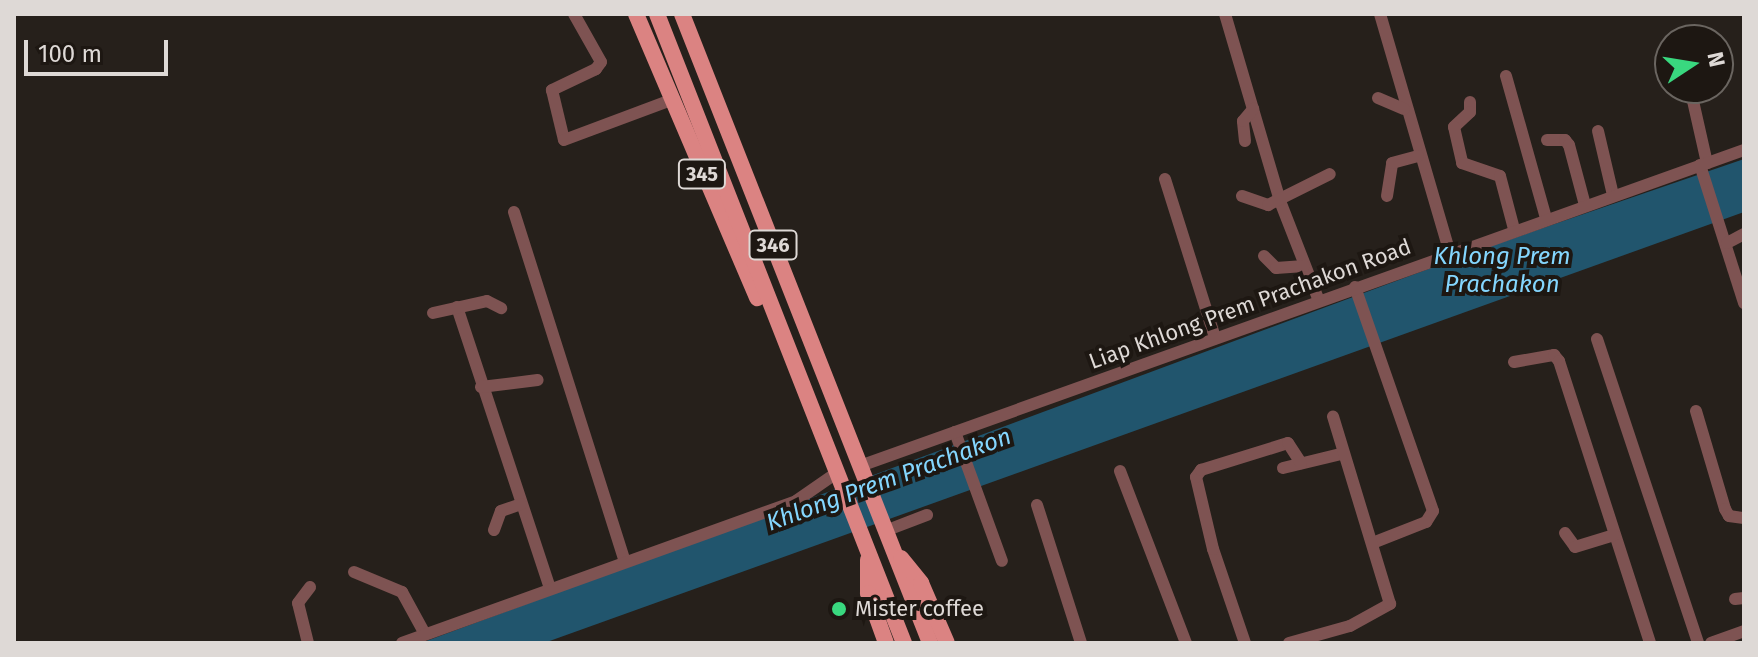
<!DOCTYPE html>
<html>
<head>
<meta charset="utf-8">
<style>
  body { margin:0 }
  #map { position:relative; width:1758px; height:657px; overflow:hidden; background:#26201b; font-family:"Fira Sans",sans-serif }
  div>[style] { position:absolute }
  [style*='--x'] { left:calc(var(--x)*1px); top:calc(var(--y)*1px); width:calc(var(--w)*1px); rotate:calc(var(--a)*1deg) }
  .water>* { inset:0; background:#21556d }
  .minor>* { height:12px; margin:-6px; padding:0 6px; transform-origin:6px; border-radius:6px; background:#7e5352 }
  .major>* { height:16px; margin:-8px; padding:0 8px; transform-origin:8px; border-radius:8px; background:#db8382 }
  .dots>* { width:22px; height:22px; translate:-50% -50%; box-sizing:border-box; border:4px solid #1d1712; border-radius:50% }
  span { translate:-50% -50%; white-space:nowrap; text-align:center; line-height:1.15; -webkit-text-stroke:8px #1d1712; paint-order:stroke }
  .shield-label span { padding:2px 6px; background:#1d1712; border:2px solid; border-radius:6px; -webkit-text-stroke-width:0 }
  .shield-label { font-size:20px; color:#ded9d6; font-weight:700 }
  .street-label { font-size:22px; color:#ded9d6 }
  .poi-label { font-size:22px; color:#ded9d6 }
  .left { translate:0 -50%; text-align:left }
  .water-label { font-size:24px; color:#84d6fe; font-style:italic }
  .frame { position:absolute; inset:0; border:16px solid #ded9d6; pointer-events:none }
  .north { position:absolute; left:1654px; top:24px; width:80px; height:80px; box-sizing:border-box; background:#1d1712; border:2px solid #6a6560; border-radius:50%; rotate:78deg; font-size:22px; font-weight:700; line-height:32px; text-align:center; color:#ded9d6 }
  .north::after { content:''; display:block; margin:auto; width:28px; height:36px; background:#39d87f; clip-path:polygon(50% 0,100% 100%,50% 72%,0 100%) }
  .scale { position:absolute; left:24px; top:40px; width:144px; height:36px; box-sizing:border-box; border:4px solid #ded9d6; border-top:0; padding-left:10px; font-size:24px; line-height:28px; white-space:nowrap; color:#ded9d6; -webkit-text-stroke:6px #1d1712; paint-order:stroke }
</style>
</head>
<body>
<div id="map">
  <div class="water">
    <i style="clip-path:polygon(1744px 159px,1744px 212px,544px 643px,421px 643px,1485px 248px)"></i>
  </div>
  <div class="minor">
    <i style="--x:574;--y:14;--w:55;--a:60.6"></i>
    <i style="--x:601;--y:62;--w:9;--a:126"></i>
    <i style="--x:596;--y:69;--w:49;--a:154.5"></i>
    <i style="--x:552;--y:90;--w:51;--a:76.5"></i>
    <i style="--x:564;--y:140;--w:114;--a:-20.5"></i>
    <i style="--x:1225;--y:14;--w:195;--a:73.6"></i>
    <i style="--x:1280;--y:201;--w:107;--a:68.7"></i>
    <i style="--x:1380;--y:14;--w:249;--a:73.7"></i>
    <i style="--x:1506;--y:76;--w:148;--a:74.3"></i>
    <i style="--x:1691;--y:92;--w:73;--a:77.3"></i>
    <i style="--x:1378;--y:98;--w:28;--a:23"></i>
    <i style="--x:1470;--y:102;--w:10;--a:90"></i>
    <i style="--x:1470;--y:112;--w:22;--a:137"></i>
    <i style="--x:1454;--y:127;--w:37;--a:77"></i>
    <i style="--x:1462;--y:163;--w:40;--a:18.9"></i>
    <i style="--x:1500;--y:176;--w:55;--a:75.2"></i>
    <i style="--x:1598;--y:131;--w:66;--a:76.8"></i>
    <i style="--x:1547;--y:140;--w:18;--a:0"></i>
    <i style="--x:1565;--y:140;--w:6;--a:51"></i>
    <i style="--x:1569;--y:145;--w:62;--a:75.1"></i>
    <i style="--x:1245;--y:141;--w:20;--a:-96"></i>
    <i style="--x:1243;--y:121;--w:16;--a:-50"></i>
    <i style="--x:1700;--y:165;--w:145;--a:72.3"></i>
    <i style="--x:1165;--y:179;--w:167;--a:72.5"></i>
    <i style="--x:1242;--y:196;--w:28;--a:19"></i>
    <i style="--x:1268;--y:205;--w:69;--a:-26.6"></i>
    <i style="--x:1387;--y:196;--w:33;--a:-81"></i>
    <i style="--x:1392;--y:163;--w:27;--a:-15"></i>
    <i style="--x:514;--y:212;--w:367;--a:72.4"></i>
    <i style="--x:1727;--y:243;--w:19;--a:-28"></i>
    <i style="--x:1264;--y:256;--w:17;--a:45"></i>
    <i style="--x:1276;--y:268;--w:28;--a:-4"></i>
    <i style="--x:1355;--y:287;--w:237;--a:70.8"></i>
    <i style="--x:1433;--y:511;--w:13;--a:122"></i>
    <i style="--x:1426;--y:522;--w:55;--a:158.6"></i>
    <i style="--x:457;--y:307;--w:296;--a:71.7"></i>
    <i style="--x:433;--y:313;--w:55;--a:-12.5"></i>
    <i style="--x:487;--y:301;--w:16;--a:27"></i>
    <i style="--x:1597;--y:339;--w:320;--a:71.6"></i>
    <i style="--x:1514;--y:362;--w:41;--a:-9.9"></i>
    <i style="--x:1554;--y:355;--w:8;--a:50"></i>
    <i style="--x:1559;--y:361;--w:296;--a:72.1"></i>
    <i style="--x:481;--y:387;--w:57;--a:-7"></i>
    <i style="--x:1696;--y:411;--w:102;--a:73.5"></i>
    <i style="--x:1725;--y:509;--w:8;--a:60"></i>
    <i style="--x:1729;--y:516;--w:15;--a:8"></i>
    <i style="--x:955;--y:432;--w:137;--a:70"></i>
    <i style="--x:860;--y:466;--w:939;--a:-19.67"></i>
    <i style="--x:1283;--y:468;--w:60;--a:-13.6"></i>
    <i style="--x:1120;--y:471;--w:184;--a:69"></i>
    <i style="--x:1037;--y:505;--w:145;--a:72.3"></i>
    <i style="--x:494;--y:530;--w:20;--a:-70"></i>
    <i style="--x:501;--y:511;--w:21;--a:-19"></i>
    <i style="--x:885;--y:531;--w:45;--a:-20.9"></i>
    <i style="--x:1565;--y:533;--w:17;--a:54"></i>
    <i style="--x:1575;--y:547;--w:41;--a:-17.1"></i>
    <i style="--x:354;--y:572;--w:52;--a:22.6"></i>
    <i style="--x:402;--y:592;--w:48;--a:61.3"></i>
    <i style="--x:1735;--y:599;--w:9;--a:-6"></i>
    <i style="--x:308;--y:643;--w:41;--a:-104"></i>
    <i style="--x:298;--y:603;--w:20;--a:-53"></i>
    <i style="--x:402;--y:643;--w:419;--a:-19.8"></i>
    <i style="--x:796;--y:501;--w:47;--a:-34.7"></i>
    <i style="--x:1245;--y:643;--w:99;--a:-108.8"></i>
    <i style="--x:1213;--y:549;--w:74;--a:-103.3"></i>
    <i style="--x:1196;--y:477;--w:9;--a:-54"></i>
    <i style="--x:1201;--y:470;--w:91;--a:-17.2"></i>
    <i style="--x:1288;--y:443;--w:24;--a:57"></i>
    <i style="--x:1289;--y:643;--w:63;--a:-15.6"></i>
    <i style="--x:1350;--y:626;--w:46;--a:-28.8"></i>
    <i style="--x:1390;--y:604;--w:196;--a:-106.9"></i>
    <i style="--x:1711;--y:643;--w:35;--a:-20"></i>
  </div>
  <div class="major">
    <i style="--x:636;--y:14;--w:309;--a:66.9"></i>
    <i style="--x:657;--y:14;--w:676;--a:68.56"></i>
    <i style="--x:682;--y:14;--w:676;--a:68.48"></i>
    <i style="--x:901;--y:558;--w:32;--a:51"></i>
    <i style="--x:921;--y:583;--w:65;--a:66.6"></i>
    <i style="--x:868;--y:560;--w:33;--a:90"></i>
    <i style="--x:868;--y:593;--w:53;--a:70.2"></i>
  </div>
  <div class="dots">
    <i style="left:839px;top:609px;background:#39d87f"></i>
  </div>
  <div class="shield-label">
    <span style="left:702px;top:174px">345</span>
    <span style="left:773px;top:245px">346</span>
  </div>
  <div class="street-label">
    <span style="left:1250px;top:304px;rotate:-20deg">Liap Khlong Prem Prachakon Road</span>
  </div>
  <div class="poi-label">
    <span class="left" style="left:855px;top:609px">Mister coffee</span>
  </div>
  <div class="water-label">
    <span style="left:1502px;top:271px">Khlong Prem<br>Prachakon</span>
    <span style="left:889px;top:480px;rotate:-20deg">Khlong Prem Prachakon</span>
  </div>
  <div class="frame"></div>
  <div class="north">N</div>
  <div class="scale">100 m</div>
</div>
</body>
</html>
